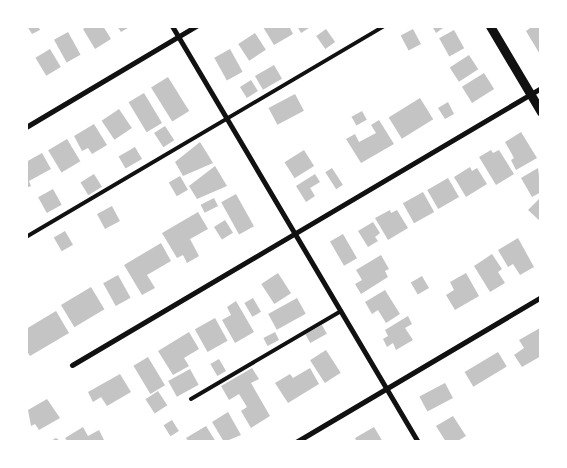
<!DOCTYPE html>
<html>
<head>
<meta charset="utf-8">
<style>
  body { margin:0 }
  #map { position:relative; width:567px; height:468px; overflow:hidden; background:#fff; font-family:Barlow,sans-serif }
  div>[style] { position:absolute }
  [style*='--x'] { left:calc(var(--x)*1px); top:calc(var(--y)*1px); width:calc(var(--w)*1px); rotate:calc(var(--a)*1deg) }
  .building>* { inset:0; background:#c4c4c4; transform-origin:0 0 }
  .service>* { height:4px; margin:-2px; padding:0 2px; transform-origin:2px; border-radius:2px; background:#111 }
  .minor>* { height:5px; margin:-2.5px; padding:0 2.5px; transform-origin:2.5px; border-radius:2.5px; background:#111 }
  .tertiary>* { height:9px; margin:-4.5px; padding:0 4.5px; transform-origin:4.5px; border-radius:4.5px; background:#111 }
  span { translate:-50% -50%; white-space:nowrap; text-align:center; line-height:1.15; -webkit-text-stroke:4px #fff; paint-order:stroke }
  .frame { position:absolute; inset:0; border:28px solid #fff; pointer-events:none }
</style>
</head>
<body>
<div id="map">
  <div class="building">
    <i style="clip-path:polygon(27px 26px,38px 26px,40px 30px,32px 34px)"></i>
    <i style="clip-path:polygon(88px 26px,103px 26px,111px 39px,95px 49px,83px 29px)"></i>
    <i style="clip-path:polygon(117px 26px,131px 26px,121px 32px)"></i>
    <i style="clip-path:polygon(289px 26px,293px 34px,274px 45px,263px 27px)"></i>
    <i style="clip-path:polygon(297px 26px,312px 26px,301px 33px)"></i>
    <i style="clip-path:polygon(432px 26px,446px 26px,436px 33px)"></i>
    <i style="clip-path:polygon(533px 26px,541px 26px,541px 56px,526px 31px)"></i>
    <i style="left:326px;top:29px;width:16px;height:12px;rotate:55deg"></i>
    <i style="left:413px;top:29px;width:17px;height:14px;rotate:62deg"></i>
    <i style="left:454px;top:30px;width:21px;height:17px;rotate:61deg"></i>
    <i style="left:68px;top:32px;width:26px;height:16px;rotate:61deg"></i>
    <i style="left:255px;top:33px;width:20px;height:20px;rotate:57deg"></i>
    <i style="left:50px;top:49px;width:21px;height:17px;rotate:59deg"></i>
    <i style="left:230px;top:49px;width:26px;height:18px;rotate:61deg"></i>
    <i style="left:469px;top:55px;width:17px;height:23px;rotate:57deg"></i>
    <i style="left:274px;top:65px;width:16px;height:22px;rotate:60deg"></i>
    <i style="left:484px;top:73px;width:19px;height:26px;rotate:58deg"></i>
    <i style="left:168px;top:77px;width:40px;height:20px;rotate:58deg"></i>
    <i style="left:251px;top:80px;width:13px;height:13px;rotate:58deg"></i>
    <i style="left:144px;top:93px;width:35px;height:18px;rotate:59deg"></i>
    <i style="left:295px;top:94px;width:19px;height:30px;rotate:62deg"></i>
    <i style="left:420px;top:98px;width:25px;height:37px;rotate:58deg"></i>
    <i style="clip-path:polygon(448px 102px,454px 114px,445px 119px,438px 108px)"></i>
    <i style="left:119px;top:109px;width:23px;height:21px;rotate:56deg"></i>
    <i style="left:362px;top:111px;width:10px;height:12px;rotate:61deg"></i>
    <i style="clip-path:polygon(379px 120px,394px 144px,361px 163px,346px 139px,355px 134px,359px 142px,376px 133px,371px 125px)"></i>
    <i style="clip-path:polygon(94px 124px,107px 145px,92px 154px,88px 148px,82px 151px,74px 136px)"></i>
    <i style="left:165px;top:126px;width:17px;height:13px;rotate:57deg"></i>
    <i style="clip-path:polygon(521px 132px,537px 158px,516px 170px,511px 160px,514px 158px,505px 142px)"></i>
    <i style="left:67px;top:139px;width:26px;height:22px;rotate:59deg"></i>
    <i style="clip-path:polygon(200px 142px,213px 163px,183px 176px,175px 162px)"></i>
    <i style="left:135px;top:147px;width:14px;height:19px;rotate:60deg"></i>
    <i style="left:304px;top:150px;width:19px;height:23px;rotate:58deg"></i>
    <i style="clip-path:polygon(491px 150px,493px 153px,499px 150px,514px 174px,496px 185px,479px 157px)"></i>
    <i style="clip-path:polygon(42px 153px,51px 169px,29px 181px,31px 186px,26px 188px,26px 162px)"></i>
    <i style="clip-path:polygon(215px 166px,227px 186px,197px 199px,189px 186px)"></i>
    <i style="clip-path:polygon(470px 167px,472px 171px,477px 168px,487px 184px,466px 197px,454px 177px)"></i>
    <i style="left:332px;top:168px;width:20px;height:8px;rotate:57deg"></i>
    <i style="clip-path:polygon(538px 168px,541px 192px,532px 197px,521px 178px)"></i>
    <i style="left:94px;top:174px;width:15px;height:16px;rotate:58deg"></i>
    <i style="clip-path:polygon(315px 174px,320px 182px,310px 188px,315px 196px,306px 202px,296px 186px)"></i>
    <i style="left:180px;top:176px;width:16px;height:13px;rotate:60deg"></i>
    <i style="left:448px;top:178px;width:22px;height:24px;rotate:60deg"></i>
    <i style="left:53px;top:189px;width:18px;height:17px;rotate:61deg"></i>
    <i style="left:423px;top:192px;width:23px;height:23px;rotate:61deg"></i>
    <i style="left:236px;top:194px;width:37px;height:17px;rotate:61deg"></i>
    <i style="clip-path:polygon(541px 197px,541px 222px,528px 210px)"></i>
    <i style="left:214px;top:198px;width:9px;height:15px;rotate:63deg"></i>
    <i style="left:112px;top:206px;width:17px;height:17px;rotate:62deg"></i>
    <i style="clip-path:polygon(390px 210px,391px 213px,397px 210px,408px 228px,388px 240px,375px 218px)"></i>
    <i style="clip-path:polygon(198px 212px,208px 229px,190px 239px,199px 256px,187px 263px,183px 255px,177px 258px,162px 233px)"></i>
    <i style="left:225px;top:220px;width:15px;height:13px;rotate:58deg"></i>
    <i style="clip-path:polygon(373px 222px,380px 233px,375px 237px,378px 241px,368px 247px,358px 231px)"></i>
    <i style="left:65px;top:231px;width:16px;height:13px;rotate:60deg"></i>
    <i style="left:343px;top:234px;width:28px;height:15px;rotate:60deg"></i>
    <i style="clip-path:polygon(518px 238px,534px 267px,520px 275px,513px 264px,508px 267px,498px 250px)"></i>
    <i style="clip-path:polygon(161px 243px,171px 261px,147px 275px,155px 288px,142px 295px,124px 265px)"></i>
    <i style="clip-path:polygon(492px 254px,502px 269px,498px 272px,505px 283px,490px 292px,474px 266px)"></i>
    <i style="clip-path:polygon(381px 255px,389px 269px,385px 271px,388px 277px,361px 294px,355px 284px,362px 280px,356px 270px)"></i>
    <i style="left:278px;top:273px;width:24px;height:20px;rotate:57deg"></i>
    <i style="clip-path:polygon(466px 273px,479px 296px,455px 310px,446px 295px,454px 290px,450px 282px)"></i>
    <i style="left:118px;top:275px;width:26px;height:17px;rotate:61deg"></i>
    <i style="left:422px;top:276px;width:14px;height:13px;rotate:60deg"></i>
    <i style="left:91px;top:287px;width:26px;height:35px;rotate:59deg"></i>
    <i style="clip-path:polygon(385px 290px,400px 314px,386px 323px,378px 310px,372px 314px,365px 302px)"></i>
    <i style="left:253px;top:298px;width:16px;height:10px;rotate:60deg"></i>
    <i style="left:297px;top:298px;width:18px;height:33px;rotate:61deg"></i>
    <i style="clip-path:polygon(236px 301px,254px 332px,235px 343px,222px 320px,231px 315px,227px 307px)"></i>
    <i style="clip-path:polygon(56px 311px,69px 333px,30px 356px,26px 350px,26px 329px)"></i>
    <i style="clip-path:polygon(408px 316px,412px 324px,405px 328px,413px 340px,396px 350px,393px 343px,387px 347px,383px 339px,388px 336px,385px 330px)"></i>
    <i style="left:215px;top:318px;width:26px;height:23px;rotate:61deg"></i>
    <i style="left:322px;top:325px;width:10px;height:19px;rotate:61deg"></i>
    <i style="clip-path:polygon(540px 328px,541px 356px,522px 367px,514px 355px,524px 348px,519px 340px)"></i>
    <i style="clip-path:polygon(189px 332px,199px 349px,184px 358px,189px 366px,173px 375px,158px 351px)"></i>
    <i style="left:275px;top:332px;width:9px;height:13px;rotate:63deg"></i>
    <i style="left:326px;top:350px;width:27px;height:19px;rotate:57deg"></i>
    <i style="left:498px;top:352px;width:17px;height:39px;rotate:59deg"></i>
    <i style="left:148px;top:357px;width:33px;height:17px;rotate:59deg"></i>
    <i style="left:219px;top:359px;width:14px;height:10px;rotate:60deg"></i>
    <i style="clip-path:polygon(252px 368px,259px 379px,251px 383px,270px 416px,251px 428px,241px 411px,247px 407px,239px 394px,229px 400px,221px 386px)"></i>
    <i style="clip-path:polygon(310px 368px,319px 384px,288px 403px,275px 383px,290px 374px,293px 378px)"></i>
    <i style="left:190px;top:369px;width:18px;height:25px;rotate:61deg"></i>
    <i style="clip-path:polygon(120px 374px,131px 392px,107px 406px,101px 397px,93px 402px,88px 392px)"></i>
    <i style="left:445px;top:383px;width:17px;height:29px;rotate:62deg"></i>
    <i style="left:158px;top:391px;width:17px;height:15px;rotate:57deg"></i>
    <i style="clip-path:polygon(47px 399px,60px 418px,39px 430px,35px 424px,31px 426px,28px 410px)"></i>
    <i style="clip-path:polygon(228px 412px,241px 435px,224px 442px,212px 422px)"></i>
    <i style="clip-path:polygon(453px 416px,466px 436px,456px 442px,446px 442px,436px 426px)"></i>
    <i style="left:172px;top:420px;width:13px;height:10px;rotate:58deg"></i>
    <i style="clip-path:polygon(206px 426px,216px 442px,189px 442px,186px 438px)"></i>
    <i style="clip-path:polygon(83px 427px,88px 436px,99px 430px,105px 442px,68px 442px,65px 438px)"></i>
    <i style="clip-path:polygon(374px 427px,383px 442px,357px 442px,355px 438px)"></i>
    <i style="clip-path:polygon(56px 438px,62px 442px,49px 442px)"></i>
  </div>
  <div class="service">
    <i style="--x:26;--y:237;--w:416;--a:-30.5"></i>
    <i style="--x:191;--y:399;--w:174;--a:-30.4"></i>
  </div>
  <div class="minor">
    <i style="--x:172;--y:26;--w:483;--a:59.4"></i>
    <i style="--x:26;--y:127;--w:198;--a:-30.7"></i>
    <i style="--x:72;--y:365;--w:545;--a:-30.57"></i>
    <i style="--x:296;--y:442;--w:285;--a:-30.6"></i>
  </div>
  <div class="tertiary">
    <i style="--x:490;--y:26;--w:100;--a:59.3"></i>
  </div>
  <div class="frame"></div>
</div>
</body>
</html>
